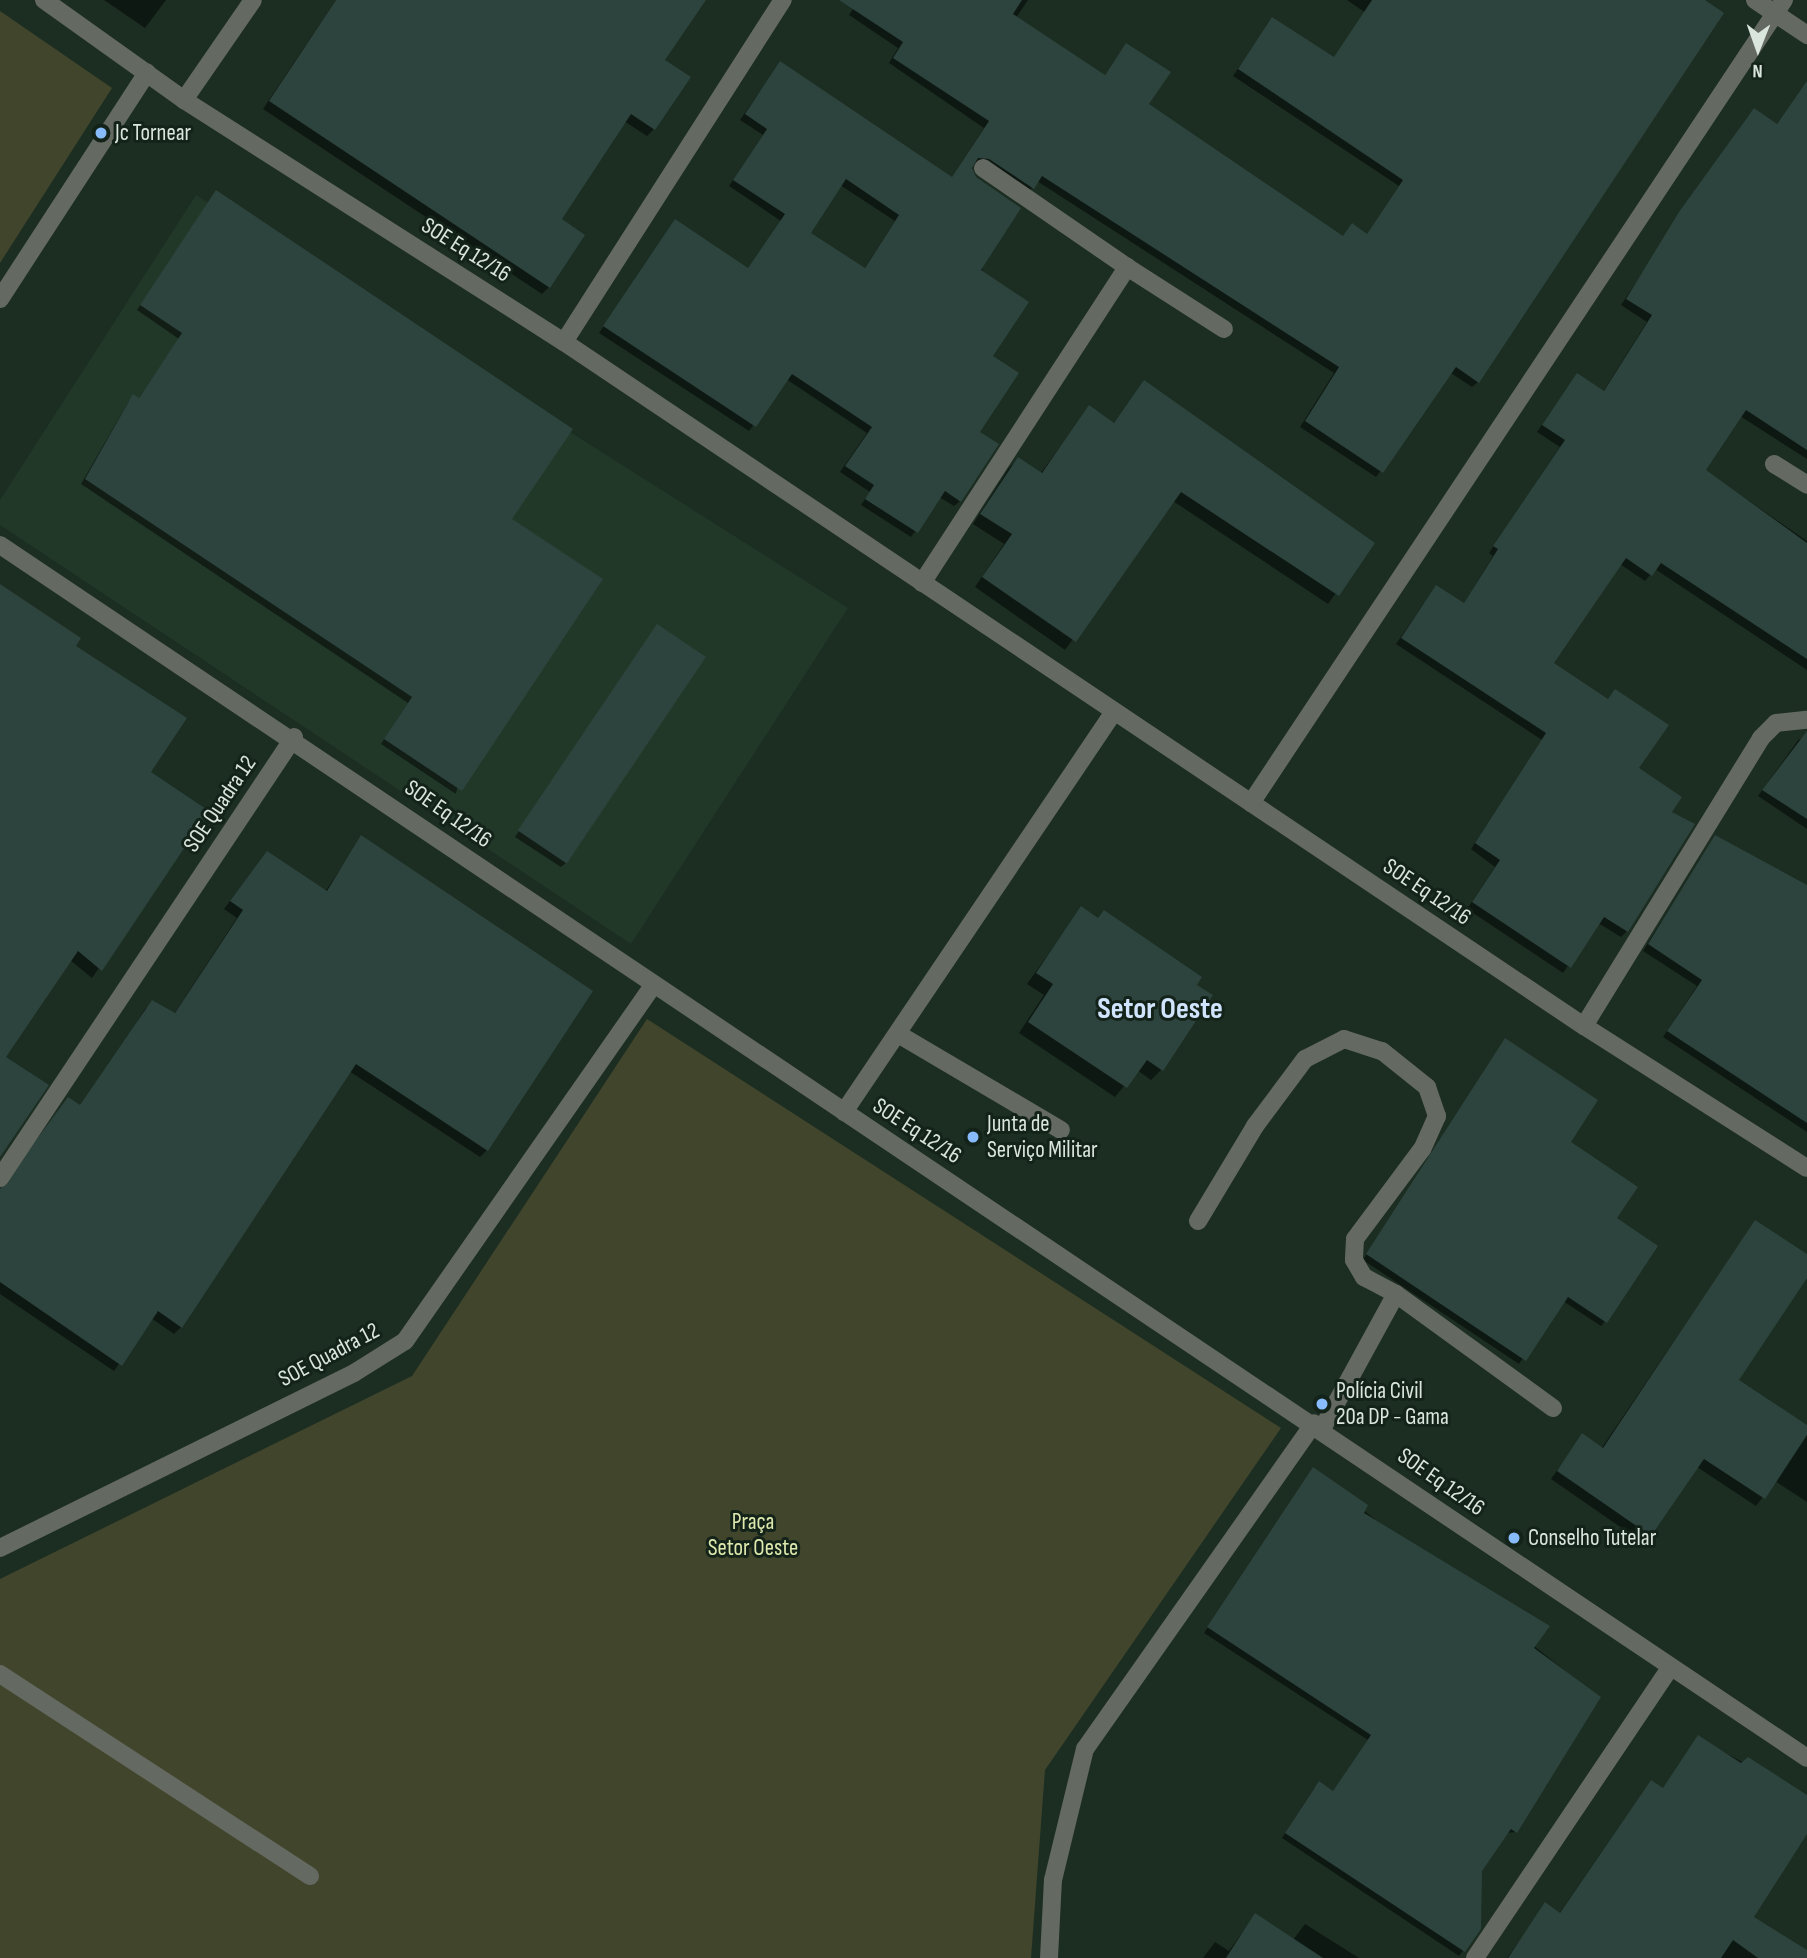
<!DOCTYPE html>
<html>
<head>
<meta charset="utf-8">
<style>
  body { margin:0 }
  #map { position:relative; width:1807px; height:1958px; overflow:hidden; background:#1c2d22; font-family:"Sofia Sans Condensed",sans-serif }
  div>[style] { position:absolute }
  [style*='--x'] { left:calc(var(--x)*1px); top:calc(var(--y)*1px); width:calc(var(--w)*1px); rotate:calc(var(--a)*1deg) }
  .built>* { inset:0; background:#213829 }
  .green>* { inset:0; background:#41452c }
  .shadow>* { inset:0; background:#0007 }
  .building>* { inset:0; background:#2d443e; transform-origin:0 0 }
  .minor>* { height:18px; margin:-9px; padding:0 9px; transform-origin:9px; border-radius:9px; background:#646961 }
  .dots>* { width:19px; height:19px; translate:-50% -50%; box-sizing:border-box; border:4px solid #132319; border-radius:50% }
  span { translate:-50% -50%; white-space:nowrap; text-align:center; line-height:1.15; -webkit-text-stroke:6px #132319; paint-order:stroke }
  .poi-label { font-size:23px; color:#dae5dd }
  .left { translate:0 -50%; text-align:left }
  .street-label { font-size:23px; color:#dae5dd }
  .park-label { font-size:23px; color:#dfe9ae }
  .district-label { font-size:30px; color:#d1e4fd; font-weight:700 }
  .north { position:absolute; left:1723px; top:14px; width:70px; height:70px; -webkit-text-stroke:5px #132319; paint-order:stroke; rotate:181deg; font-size:19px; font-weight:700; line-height:28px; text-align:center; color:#dae5dd }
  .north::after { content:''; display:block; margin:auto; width:24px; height:32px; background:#dae5dd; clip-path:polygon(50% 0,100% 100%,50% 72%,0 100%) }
</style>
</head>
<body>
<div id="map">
  <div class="built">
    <i style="clip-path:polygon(196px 195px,848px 608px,631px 944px,0 525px,0 500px)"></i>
  </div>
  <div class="green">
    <i style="clip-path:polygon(0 11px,112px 88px,0 263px)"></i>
    <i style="clip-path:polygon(647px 1019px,1281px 1428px,1045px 1770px,1031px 1958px,0 1958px,0 1579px,412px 1376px)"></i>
  </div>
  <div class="shadow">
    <i style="clip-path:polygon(104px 0,166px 0,145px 28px)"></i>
    <i style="clip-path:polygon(336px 0,687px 0,663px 61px,654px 129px,647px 136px,624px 121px,559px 220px,549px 287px,542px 294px,263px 109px)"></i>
    <i style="clip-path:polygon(evenodd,859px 0,1028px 0,1016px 18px,1104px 76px,1121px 51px,1147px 104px,1342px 238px,1366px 236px,1399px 186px,1233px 76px,1272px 19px,1466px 144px,1495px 102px,1347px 0,1701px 0,1478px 382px,1472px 387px,1451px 373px,1376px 477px,1300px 427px,1334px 373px,1037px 181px,1027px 194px,972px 164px,991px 357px,960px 501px,954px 506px,939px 497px,911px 537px,861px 505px,870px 492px,840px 472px,867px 433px,786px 379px,749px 431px,599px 333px,675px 222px,747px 270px,781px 221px,729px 186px,763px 135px,740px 120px,780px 63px,951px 179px,984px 128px,889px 63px,898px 48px,849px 15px,859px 0,840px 185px,895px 221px,864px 269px,809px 234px,840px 185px)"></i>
    <i style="clip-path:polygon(1807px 82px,1807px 459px,1740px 416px,1704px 470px,1807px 541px,1807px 670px,1655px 569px,1645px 581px,1620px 564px,1552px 663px,1607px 700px,1615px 691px,1637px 769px,1669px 813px,1627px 931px,1621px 937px,1598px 923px,1563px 973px,1467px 909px,1495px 867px,1471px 849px,1542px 740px,1396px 644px,1431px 593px,1463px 605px,1493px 556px,1489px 553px,1560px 447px,1537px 432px,1577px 375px,1603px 392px,1647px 322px,1621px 305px,1748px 116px,1754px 110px,1776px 125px)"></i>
    <i style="clip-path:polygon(216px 192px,510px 520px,456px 794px,381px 744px,408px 703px,81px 484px,129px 401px,138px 399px,179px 339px,137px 310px)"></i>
    <i style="clip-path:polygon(1145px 382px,1372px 543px,1328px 604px,1173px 501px,1065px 650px,975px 587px,1004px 544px,973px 524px,1009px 468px,1018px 459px,1040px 474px,1089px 408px,1113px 424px)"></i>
    <i style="clip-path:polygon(0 586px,73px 647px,148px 772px,207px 812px,92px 978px,70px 960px,0 991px)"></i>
    <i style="clip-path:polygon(653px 631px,566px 863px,561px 867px,515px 837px)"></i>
    <i style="clip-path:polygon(1799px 739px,1807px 744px,1807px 829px,1758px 796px)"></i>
    <i style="clip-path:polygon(1715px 837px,1807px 887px,1807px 1132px,1663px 1037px,1697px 986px,1643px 951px)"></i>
    <i style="clip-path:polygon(361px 838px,487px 1150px,480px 1157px,349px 1071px,181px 1327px,174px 1334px,151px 1318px,114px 1371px,0 1294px,0 1189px,68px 1099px,84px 1110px,145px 1009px,152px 1002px,174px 1014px,237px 918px,224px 909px,261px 860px,325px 892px)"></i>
    <i style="clip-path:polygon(1081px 909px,1162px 1069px,1151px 1080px,1137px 1070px,1115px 1097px,1019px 1033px,1044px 995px,1027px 984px)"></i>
    <i style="clip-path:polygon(1505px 1040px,1614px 1218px,1605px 1321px,1601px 1326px,1563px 1301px,1519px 1364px,1363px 1260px)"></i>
    <i style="clip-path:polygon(1755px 1222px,1807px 1256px,1807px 1275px,1737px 1381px,1807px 1427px,1807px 1502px,1775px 1481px,1756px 1506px,1697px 1467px,1642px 1542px,1551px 1479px,1582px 1436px,1601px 1449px)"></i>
    <i style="clip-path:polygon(1313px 1470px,1598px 1697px,1516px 1832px,1506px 1833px,1480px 1871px,1479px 1928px,1459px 1956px,1282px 1838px,1314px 1788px,1333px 1792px,1368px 1740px,1204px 1633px)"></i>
    <i style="clip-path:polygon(1698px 1738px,1807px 1797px,1807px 1830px,1751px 1917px,1807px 1958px,1507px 1958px,1546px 1904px,1559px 1914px,1645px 1789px,1651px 1782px,1662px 1790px)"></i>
    <i style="clip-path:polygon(1255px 1915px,1293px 1940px,1305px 1924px,1359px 1958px,1203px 1958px,1215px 1942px,1229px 1951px)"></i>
  </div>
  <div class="building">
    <i style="clip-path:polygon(336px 0,706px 0,665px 60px,691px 77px,655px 130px,631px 114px,562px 219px,585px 235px,550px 288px,269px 101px)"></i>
    <i style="clip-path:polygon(evenodd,839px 0,1022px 0,1013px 14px,1105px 75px,1126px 43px,1171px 72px,1149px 104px,1343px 236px,1352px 223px,1367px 234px,1403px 180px,1238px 69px,1272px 17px,1334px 57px,1372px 0,1705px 0,1724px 13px,1479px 383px,1456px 367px,1383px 473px,1305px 421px,1339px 367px,1042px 176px,1034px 189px,989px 159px,978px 158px,972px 168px,976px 177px,1021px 208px,981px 270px,1029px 302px,993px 356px,1019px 373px,980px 432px,999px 444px,961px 502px,945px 491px,918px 533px,865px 499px,874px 485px,845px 466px,872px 427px,792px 374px,756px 427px,603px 326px,675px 219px,748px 268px,785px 214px,733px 180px,767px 129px,745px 114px,780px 61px,952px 177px,989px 121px,893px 58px,903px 42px,839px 0,846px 179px,899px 215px,865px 268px,811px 233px,846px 179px)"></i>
    <i style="clip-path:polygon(1807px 81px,1807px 450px,1746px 410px,1706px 470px,1807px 543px,1807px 659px,1661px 563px,1652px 576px,1626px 558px,1554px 663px,1608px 699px,1615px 689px,1669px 725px,1639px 768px,1682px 797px,1672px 812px,1695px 824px,1628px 932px,1604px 917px,1571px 968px,1472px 902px,1500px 860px,1475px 843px,1546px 733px,1401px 638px,1436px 585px,1464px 603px,1498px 549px,1493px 546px,1565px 440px,1542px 425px,1577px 373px,1604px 391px,1652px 315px,1626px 299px,1679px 212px,1754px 108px,1777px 124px)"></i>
    <i style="clip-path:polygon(216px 190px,573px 429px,512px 519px,603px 579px,462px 791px,384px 739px,412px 697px,85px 479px,133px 394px,139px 398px,182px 333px,140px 305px)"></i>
    <i style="clip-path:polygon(1144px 380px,1375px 543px,1339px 596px,1181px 492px,1076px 642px,982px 577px,1012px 534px,980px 514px,1018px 457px,1042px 473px,1089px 405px,1114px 423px)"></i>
    <i style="clip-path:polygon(0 584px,81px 638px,76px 646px,187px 718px,151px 772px,209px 811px,102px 971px,78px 951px,6px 1057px,49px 1085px,0 1157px)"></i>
    <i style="left:657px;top:624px;width:59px;height:249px;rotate:34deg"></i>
    <i style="clip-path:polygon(1807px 731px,1807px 819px,1762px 790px)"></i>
    <i style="clip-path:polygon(361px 835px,593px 991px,488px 1151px,356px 1064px,182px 1328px,158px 1311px,122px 1366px,0 1282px,0 1189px,68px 1097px,80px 1105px,152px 1000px,175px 1013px,243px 910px,230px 901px,267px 851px,327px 891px)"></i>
    <i style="clip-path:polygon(1715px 835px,1807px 885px,1807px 1123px,1667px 1031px,1702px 980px,1648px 944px)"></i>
    <i style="clip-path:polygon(1081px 906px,1098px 918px,1104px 910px,1202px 977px,1197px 985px,1213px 995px,1163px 1071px,1147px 1060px,1127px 1088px,1028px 1022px,1053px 984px,1036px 973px)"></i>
    <i style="clip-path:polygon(1505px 1038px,1598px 1100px,1571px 1142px,1638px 1187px,1617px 1218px,1658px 1246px,1607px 1323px,1568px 1297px,1526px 1361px,1366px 1254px)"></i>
    <i style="clip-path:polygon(1755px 1220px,1807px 1254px,1807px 1278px,1739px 1380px,1807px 1425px,1807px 1435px,1765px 1499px,1704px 1459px,1651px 1536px,1557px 1471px,1582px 1433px,1603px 1448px)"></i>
    <i style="clip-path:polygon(1313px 1467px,1368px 1505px,1364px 1513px,1550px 1626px,1534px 1648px,1601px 1697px,1517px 1833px,1511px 1829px,1482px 1871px,1481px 1929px,1465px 1952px,1285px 1833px,1319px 1781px,1333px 1791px,1371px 1735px,1207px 1627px)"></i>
    <i style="clip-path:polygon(1698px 1735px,1741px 1763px,1748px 1757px,1807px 1795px,1807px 1834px,1754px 1917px,1807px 1950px,1807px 1958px,1758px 1958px,1733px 1940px,1721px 1958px,1508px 1958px,1545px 1902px,1560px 1913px,1651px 1780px,1663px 1788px)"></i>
    <i style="clip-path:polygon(1255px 1913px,1323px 1958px,1226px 1958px)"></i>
  </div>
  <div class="minor">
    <i style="--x:44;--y:0;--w:172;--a:35.5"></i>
    <i style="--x:184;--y:100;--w:451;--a:32.5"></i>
    <i style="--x:564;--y:342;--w:1228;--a:33.85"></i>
    <i style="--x:1584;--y:1026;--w:264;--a:32.5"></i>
    <i style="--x:1755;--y:0;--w:63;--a:33.9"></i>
    <i style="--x:184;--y:100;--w:121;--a:-55.4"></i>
    <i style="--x:983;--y:168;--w:175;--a:34.5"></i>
    <i style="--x:0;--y:299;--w:270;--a:-57"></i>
    <i style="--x:564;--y:342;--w:406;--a:-57.4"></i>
    <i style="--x:1774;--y:464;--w:39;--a:32"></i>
    <i style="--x:0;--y:545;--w:2176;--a:33.87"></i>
    <i style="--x:922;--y:583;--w:377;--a:-57"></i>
    <i style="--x:1127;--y:267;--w:115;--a:32.6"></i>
    <i style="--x:1251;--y:803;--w:964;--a:-56.43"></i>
    <i style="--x:1584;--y:1026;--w:338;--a:-58.4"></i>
    <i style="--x:1761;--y:738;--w:21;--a:-45"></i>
    <i style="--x:1776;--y:723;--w:31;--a:-6"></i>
    <i style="--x:898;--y:1034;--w:189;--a:30.5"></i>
    <i style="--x:844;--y:1112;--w:483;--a:-56"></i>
    <i style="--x:0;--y:1178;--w:530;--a:-56.31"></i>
    <i style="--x:1198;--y:1221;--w:111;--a:-59"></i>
    <i style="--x:1255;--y:1126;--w:84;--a:-53.3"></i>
    <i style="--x:1305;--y:1059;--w:44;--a:-27.1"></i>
    <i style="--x:1344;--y:1039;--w:40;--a:18"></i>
    <i style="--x:1382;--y:1051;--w:58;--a:38.7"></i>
    <i style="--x:1427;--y:1087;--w:31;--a:71"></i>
    <i style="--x:1437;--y:1116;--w:36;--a:114"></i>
    <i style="--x:1422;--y:1149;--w:112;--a:126.7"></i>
    <i style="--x:1355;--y:1239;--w:21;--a:93"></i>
    <i style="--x:1354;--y:1260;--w:20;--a:60"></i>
    <i style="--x:1364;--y:1277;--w:36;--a:28"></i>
    <i style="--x:1322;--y:1429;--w:154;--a:-61.3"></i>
    <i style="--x:1396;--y:1294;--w:194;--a:36"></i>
    <i style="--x:0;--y:1548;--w:395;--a:-26.3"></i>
    <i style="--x:354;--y:1373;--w:60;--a:-32.1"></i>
    <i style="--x:405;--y:1341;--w:433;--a:-55.1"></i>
    <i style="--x:0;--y:1674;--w:370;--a:33.1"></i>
    <i style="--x:1049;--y:1958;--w:78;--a:-87.1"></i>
    <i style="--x:1053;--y:1880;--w:135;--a:-76.3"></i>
    <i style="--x:1085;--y:1749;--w:398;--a:-54.9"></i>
    <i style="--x:1475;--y:1958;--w:348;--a:-56.1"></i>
  </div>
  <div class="dots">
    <i style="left:101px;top:133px;background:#87bbfb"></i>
    <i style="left:973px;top:1137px;background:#87bbfb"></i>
    <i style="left:1322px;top:1404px;background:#87bbfb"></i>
    <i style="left:1514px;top:1538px;background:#87bbfb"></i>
  </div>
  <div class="poi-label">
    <span class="left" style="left:115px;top:133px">Jc Tornear</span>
    <span class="left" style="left:987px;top:1137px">Junta de<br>Serviço Militar</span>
    <span class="left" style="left:1336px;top:1404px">Polícia Civil<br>20a DP - Gama</span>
    <span class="left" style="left:1528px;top:1538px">Conselho Tutelar</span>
  </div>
  <div class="street-label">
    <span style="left:466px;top:250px;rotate:32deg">SOE Eq 12/16</span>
    <span style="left:220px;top:804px;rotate:-56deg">SOE Quadra 12</span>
    <span style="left:448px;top:814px;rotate:35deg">SOE Eq 12/16</span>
    <span style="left:1427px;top:892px;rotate:34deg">SOE Eq 12/16</span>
    <span style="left:917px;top:1131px;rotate:33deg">SOE Eq 12/16</span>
    <span style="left:329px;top:1355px;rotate:-28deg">SOE Quadra 12</span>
    <span style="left:1441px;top:1482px;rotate:35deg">SOE Eq 12/16</span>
  </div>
  <div class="park-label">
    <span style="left:753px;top:1535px">Praça<br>Setor Oeste</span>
  </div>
  <div class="district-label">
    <span style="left:1160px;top:1009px">Setor Oeste</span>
  </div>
  <div class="north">N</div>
</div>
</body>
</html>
